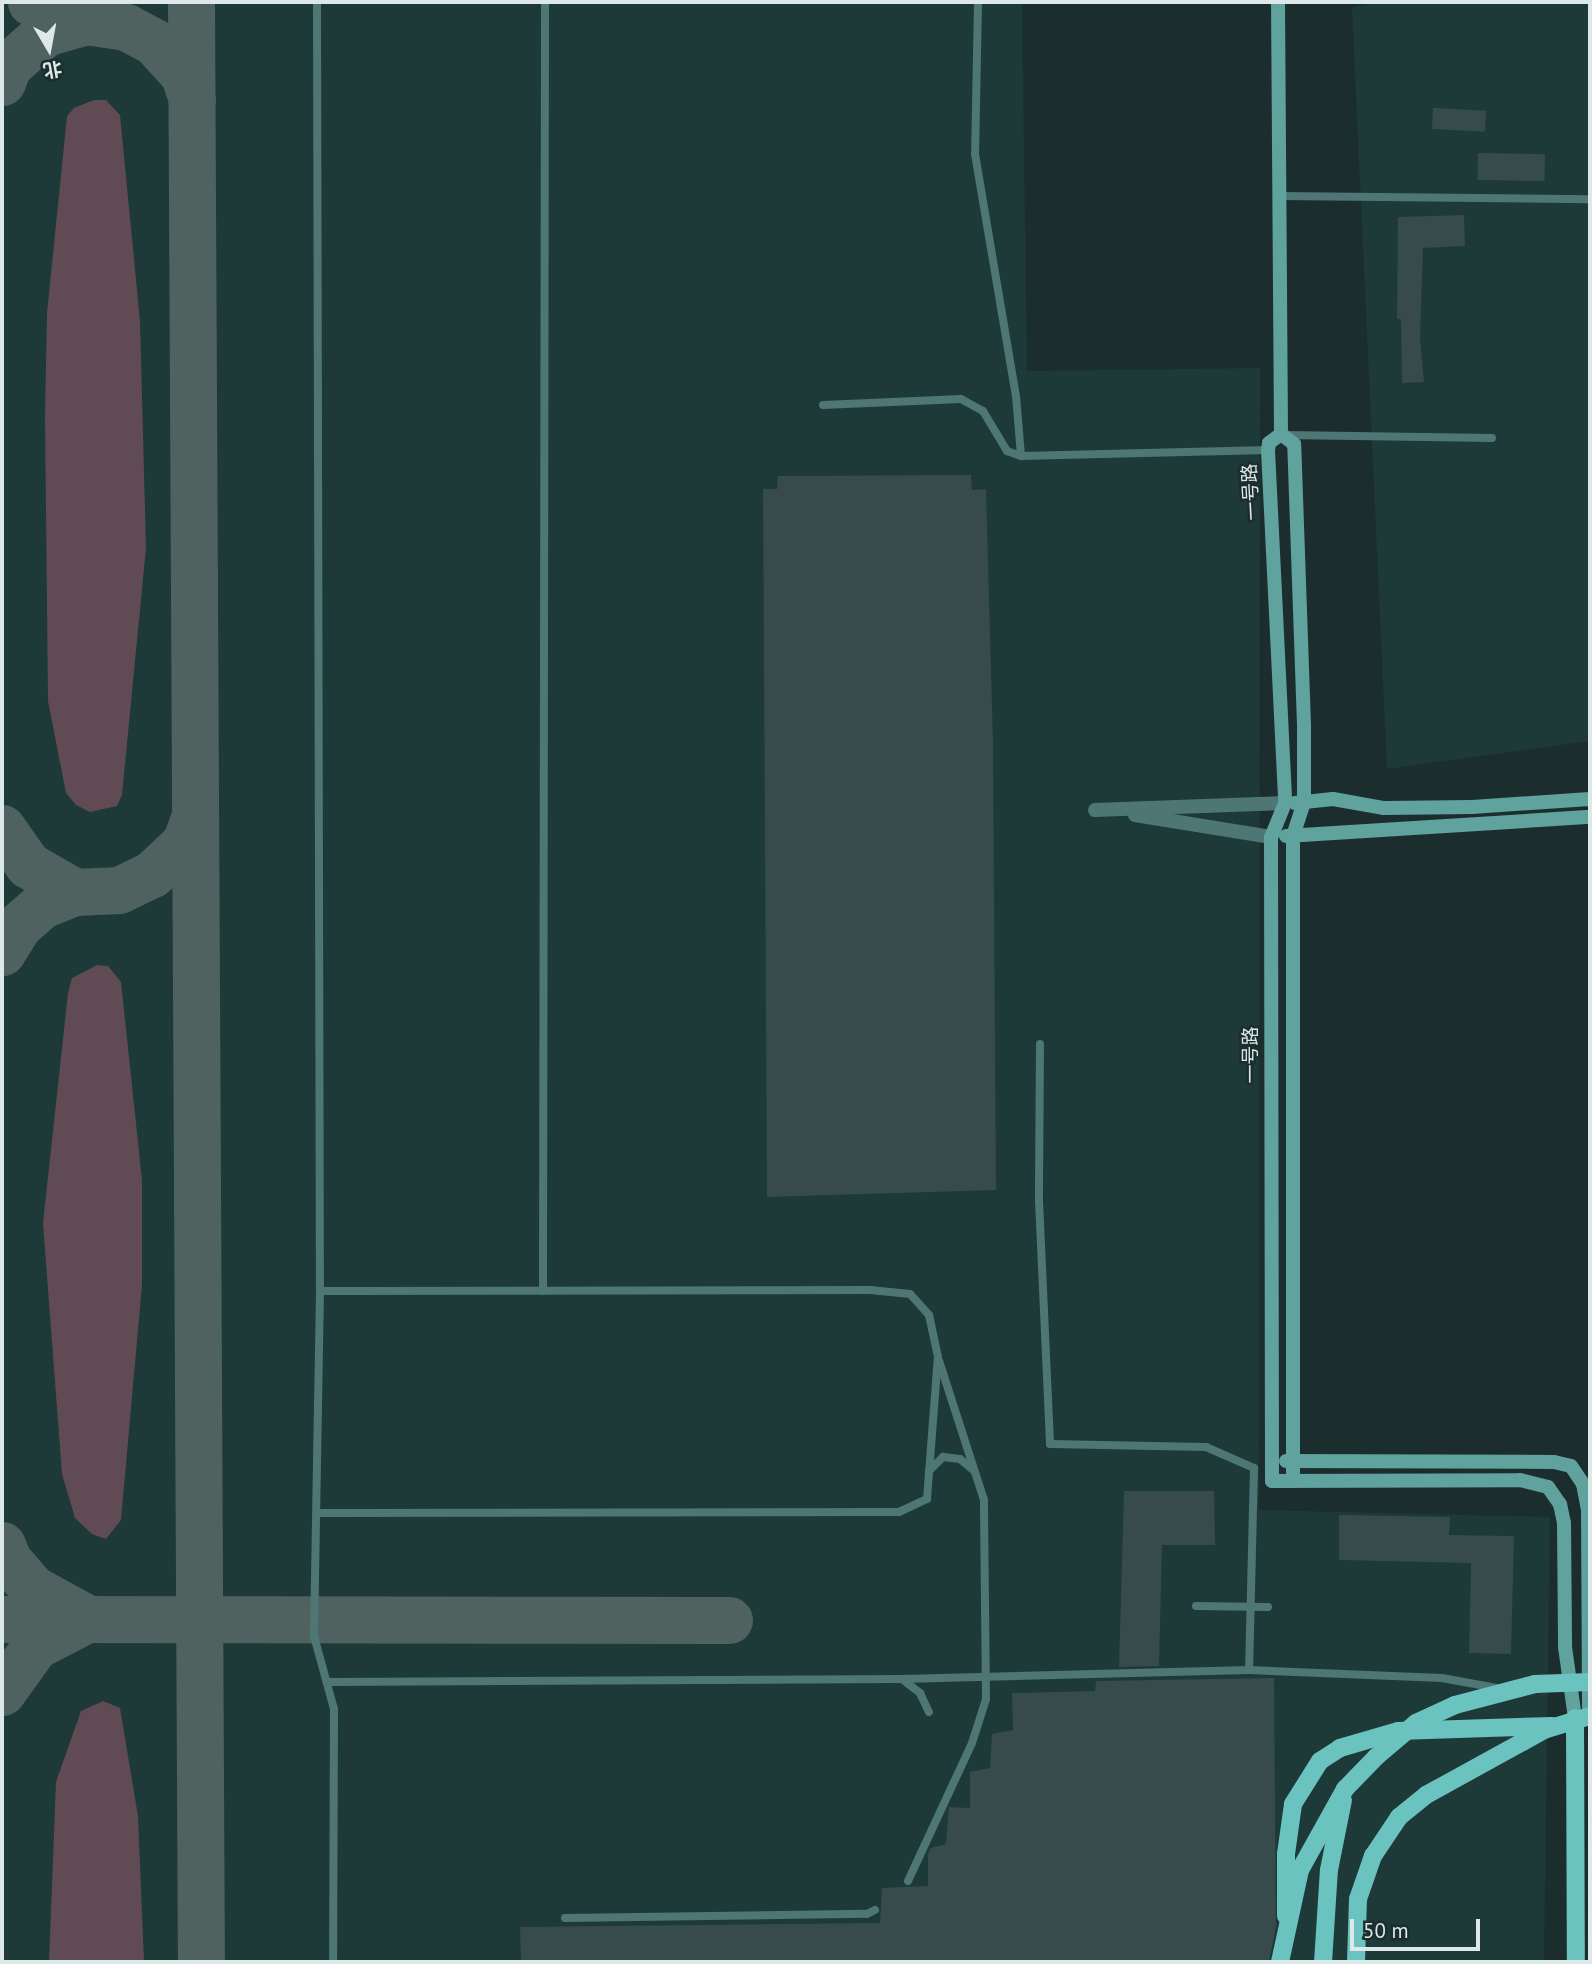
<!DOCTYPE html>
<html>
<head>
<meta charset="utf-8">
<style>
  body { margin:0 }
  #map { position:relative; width:1592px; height:1964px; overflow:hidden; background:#1b2e2d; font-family:"PT Sans","Noto Sans SC",sans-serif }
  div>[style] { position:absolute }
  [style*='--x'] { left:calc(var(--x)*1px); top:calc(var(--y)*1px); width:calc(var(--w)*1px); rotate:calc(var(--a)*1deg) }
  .built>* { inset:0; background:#1d3938 }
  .green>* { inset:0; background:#604b54 }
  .taxiway>* { height:47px; margin:-23.5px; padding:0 23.5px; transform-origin:23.5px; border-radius:23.5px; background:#506260 }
  .building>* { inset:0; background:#374b4a; transform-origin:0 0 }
  .lane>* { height:8px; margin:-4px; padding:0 4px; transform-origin:4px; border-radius:4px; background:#4e7674 }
  .street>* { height:14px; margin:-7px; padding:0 7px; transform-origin:7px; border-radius:7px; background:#4e7674 }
  .secondary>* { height:14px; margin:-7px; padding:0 7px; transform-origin:7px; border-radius:7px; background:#5fa29e }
  .primary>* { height:18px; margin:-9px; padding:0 9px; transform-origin:9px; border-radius:9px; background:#6ac3bf }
  .primary-bridge>* { height:18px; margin:-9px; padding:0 9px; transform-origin:9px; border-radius:9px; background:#6ac3bf }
  span { translate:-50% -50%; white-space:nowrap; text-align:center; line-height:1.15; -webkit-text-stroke:5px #1b2e2d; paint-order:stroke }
  .street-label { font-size:19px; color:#dde9e8 }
  .frame { position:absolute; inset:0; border:4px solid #dde9e8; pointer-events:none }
  .north { position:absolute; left:14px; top:14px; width:70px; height:70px; -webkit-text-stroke:5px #1b2e2d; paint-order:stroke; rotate:170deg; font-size:19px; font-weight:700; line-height:28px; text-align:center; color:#dde9e8 }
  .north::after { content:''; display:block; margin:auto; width:24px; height:32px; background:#dde9e8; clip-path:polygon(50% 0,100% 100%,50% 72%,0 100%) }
  .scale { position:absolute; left:1350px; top:1919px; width:130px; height:32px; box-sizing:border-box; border:4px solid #dde9e8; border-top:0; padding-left:9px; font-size:21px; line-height:24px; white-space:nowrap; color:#dde9e8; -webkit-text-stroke:5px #1b2e2d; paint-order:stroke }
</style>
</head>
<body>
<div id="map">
  <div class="built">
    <i style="clip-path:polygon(2px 2px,1022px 2px,1027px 371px,1260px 368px,1259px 1510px,1550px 1517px,1544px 1962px,2px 1962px)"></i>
    <i style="clip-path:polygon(1375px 2px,1590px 2px,1590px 741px,1387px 769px,1352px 8px)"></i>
  </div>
  <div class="green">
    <i style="clip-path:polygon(94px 100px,106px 100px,120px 115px,140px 321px,146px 548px,122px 795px,117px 806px,90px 812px,76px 805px,66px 793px,48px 701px,45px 417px,47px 313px,67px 116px,74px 108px)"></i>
    <i style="clip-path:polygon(97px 965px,108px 966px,121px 982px,142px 1180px,142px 1285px,121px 1520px,106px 1539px,92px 1534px,75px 1518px,62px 1474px,43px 1223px,68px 993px,72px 978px)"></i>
    <i style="clip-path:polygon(103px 1701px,120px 1708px,138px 1816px,144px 1962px,49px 1962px,56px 1782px,81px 1711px)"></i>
  </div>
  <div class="taxiway">
    <i style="--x:31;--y:2;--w:38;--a:25"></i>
    <i style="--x:65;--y:18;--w:62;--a:8.4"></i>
    <i style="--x:126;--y:27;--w:32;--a:28"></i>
    <i style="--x:154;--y:42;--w:45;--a:47.7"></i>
    <i style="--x:184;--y:75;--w:26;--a:72"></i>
    <i style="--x:191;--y:2;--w:1960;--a:89.71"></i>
    <i style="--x:2;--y:82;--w:17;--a:-69"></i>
    <i style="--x:8;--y:66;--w:50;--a:-41.7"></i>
    <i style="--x:45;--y:33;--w:40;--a:-16"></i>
    <i style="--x:2;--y:828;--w:45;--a:54.9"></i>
    <i style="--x:28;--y:865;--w:54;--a:29.9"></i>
    <i style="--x:2;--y:952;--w:32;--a:-58"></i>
    <i style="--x:19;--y:925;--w:30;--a:-41"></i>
    <i style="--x:42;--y:905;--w:35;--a:-22"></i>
    <i style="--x:75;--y:892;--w:44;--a:-2.6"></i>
    <i style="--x:119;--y:890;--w:37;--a:-26"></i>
    <i style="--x:152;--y:874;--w:45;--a:-43.2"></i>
    <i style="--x:185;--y:843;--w:27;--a:-70"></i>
    <i style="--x:2;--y:1545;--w:16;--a:68"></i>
    <i style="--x:8;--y:1560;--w:37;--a:49"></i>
    <i style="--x:32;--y:1588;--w:60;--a:28.7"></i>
    <i style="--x:2;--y:1619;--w:727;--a:0.08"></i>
    <i style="--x:2;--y:1692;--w:57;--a:-54.3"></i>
    <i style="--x:35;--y:1646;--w:54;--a:-27.5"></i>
  </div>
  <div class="building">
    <i style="left:1433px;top:108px;width:53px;height:21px;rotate:3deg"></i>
    <i style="left:1478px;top:153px;width:67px;height:27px;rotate:1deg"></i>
    <i style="clip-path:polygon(1464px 215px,1465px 246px,1423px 248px,1420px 339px,1424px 382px,1402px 383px,1401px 319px,1397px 319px,1398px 217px)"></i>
    <i style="clip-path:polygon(971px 475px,972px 490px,986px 489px,993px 744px,996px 1190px,767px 1197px,763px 489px,777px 489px,778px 476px)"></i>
    <i style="clip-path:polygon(1124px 1491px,1214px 1491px,1215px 1545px,1162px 1545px,1159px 1666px,1119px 1667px)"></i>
    <i style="clip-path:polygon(1339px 1515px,1450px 1517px,1449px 1535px,1514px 1536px,1511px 1654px,1469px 1653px,1471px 1563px,1339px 1560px)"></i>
    <i style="clip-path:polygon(1274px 1678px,1276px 1927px,1269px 1962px,521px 1962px,520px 1927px,880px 1923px,882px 1888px,928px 1886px,928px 1853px,931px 1848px,946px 1844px,949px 1807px,970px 1808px,970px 1772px,990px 1768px,992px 1734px,1013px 1730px,1012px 1693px,1095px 1691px,1096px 1681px)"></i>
  </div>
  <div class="lane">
    <i style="--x:317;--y:2;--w:1289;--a:89.87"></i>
    <i style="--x:320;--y:1291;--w:345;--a:91"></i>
    <i style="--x:314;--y:1636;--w:76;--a:74.7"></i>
    <i style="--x:334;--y:1709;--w:253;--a:90.2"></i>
    <i style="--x:978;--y:2;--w:152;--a:91.1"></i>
    <i style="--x:975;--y:154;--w:245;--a:80.4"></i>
    <i style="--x:1016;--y:396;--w:60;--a:85.2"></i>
    <i style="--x:1280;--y:196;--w:310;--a:0.6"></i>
    <i style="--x:823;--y:405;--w:138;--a:-2.5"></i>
    <i style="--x:961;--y:399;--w:25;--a:29"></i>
    <i style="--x:983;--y:411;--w:47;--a:59"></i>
    <i style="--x:1007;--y:451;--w:15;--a:20"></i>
    <i style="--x:1021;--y:456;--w:247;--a:-1.4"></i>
    <i style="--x:1285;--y:435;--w:207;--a:0.8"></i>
    <i style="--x:1040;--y:1044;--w:157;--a:90.4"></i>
    <i style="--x:1039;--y:1201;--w:243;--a:87.4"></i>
    <i style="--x:1050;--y:1444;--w:156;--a:1.1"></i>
    <i style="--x:1206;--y:1447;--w:52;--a:23.6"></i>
    <i style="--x:1254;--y:1468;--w:202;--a:91.4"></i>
    <i style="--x:1249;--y:1670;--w:193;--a:2.4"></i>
    <i style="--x:1442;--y:1678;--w:61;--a:10.4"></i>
    <i style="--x:543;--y:1291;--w:1289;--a:-89.91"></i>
    <i style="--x:929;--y:1471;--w:20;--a:-45"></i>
    <i style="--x:943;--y:1457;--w:17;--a:7"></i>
    <i style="--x:960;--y:1459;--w:17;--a:40"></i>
    <i style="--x:317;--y:1513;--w:582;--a:-0.1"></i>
    <i style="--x:899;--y:1512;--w:31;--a:-25"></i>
    <i style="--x:927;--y:1499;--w:142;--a:-85.6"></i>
    <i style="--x:938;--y:1357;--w:43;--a:-102.1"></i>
    <i style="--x:929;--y:1315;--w:28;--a:-132"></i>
    <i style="--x:910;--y:1294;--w:40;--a:-174.3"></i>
    <i style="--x:870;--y:1290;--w:550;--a:179.9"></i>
    <i style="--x:1196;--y:1606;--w:72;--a:0.8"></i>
    <i style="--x:902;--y:1679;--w:347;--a:-1.5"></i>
    <i style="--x:329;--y:1682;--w:573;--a:-0.3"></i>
    <i style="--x:902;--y:1679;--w:23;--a:38"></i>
    <i style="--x:920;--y:1693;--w:21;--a:65"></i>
    <i style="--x:908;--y:1881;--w:152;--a:-65.1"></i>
    <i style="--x:972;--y:1743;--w:46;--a:-72.3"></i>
    <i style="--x:986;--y:1699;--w:199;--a:-90.6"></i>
    <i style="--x:984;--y:1500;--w:146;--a:-107.9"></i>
    <i style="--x:565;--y:1918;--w:302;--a:-0.8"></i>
    <i style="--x:867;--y:1914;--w:9;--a:-27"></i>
  </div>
  <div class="street">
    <i style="--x:1095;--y:810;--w:190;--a:-2.1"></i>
    <i style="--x:1135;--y:815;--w:138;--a:9.2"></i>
  </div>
  <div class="secondary">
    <i style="--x:1278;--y:2;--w:432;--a:89.6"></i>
    <i style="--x:1295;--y:803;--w:38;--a:-6"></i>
    <i style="--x:1333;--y:799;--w:52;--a:10"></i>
    <i style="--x:1384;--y:808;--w:88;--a:-0.7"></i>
    <i style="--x:1472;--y:807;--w:118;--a:-3.9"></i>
    <i style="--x:1286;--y:836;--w:305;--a:-3.6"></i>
    <i style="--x:1286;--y:1461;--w:268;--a:0.2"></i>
    <i style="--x:1554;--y:1462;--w:17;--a:13"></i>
    <i style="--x:1571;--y:1466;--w:22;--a:56"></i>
    <i style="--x:1583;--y:1484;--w:25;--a:79"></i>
    <i style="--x:1588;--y:1509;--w:207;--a:89.7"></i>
    <i style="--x:1293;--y:1481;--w:645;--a:-90"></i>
    <i style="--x:1293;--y:836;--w:35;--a:-72"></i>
    <i style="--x:1304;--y:803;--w:78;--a:-90"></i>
    <i style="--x:1304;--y:725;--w:281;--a:-92"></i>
    <i style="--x:1294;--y:444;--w:16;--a:-142"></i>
    <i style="--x:1281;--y:434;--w:15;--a:143"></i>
    <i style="--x:1269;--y:443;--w:7;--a:98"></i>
    <i style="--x:1268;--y:450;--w:353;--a:87.2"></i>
    <i style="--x:1285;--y:803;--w:37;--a:112"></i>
    <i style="--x:1271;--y:837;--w:644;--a:89.91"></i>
    <i style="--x:1272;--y:1481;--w:248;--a:-0.2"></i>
    <i style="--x:1520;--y:1480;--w:29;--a:14"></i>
    <i style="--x:1548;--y:1487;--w:21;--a:55"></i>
    <i style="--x:1560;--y:1504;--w:19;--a:78"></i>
    <i style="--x:1564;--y:1523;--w:124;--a:89.5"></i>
    <i style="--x:1565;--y:1647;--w:72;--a:82"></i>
  </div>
  <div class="primary">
    <i style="--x:1575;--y:1718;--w:244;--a:89.8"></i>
    <i style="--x:1286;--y:1916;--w:62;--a:-90"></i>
    <i style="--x:1286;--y:1854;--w:50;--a:-82"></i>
    <i style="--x:1293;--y:1804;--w:51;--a:-57.9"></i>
    <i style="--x:1320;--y:1761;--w:24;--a:-33"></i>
    <i style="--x:1340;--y:1748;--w:60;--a:-16.3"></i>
    <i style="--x:1398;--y:1731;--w:154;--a:-1.9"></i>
    <i style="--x:1356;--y:1962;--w:63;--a:-88.2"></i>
    <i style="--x:1358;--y:1899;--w:46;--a:-70.8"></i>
    <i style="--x:1373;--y:1856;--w:47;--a:-56.3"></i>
    <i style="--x:1399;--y:1817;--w:35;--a:-39"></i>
    <i style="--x:1426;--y:1795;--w:135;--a:-28.8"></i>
    <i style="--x:1544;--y:1730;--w:48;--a:-16.9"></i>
  </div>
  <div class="primary-bridge">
    <i style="--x:1280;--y:1962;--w:94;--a:-77.7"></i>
    <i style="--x:1300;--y:1870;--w:93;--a:-60.9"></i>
    <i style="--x:1345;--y:1789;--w:45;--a:-45.9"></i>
    <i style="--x:1376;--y:1757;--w:52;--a:-40.4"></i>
    <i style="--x:1416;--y:1723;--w:43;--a:-24.8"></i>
    <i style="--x:1455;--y:1705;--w:83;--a:-14.7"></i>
    <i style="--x:1535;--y:1684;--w:55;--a:-2.1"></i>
    <i style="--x:1323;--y:1962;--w:92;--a:-86.3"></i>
    <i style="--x:1329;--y:1870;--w:71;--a:-78.7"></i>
  </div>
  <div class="street-label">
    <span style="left:1251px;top:492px;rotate:-93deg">一号路</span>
    <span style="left:1251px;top:1055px;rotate:-90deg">一号路</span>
  </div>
  <div class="frame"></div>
  <div class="north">北</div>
  <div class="scale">50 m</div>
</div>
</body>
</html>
